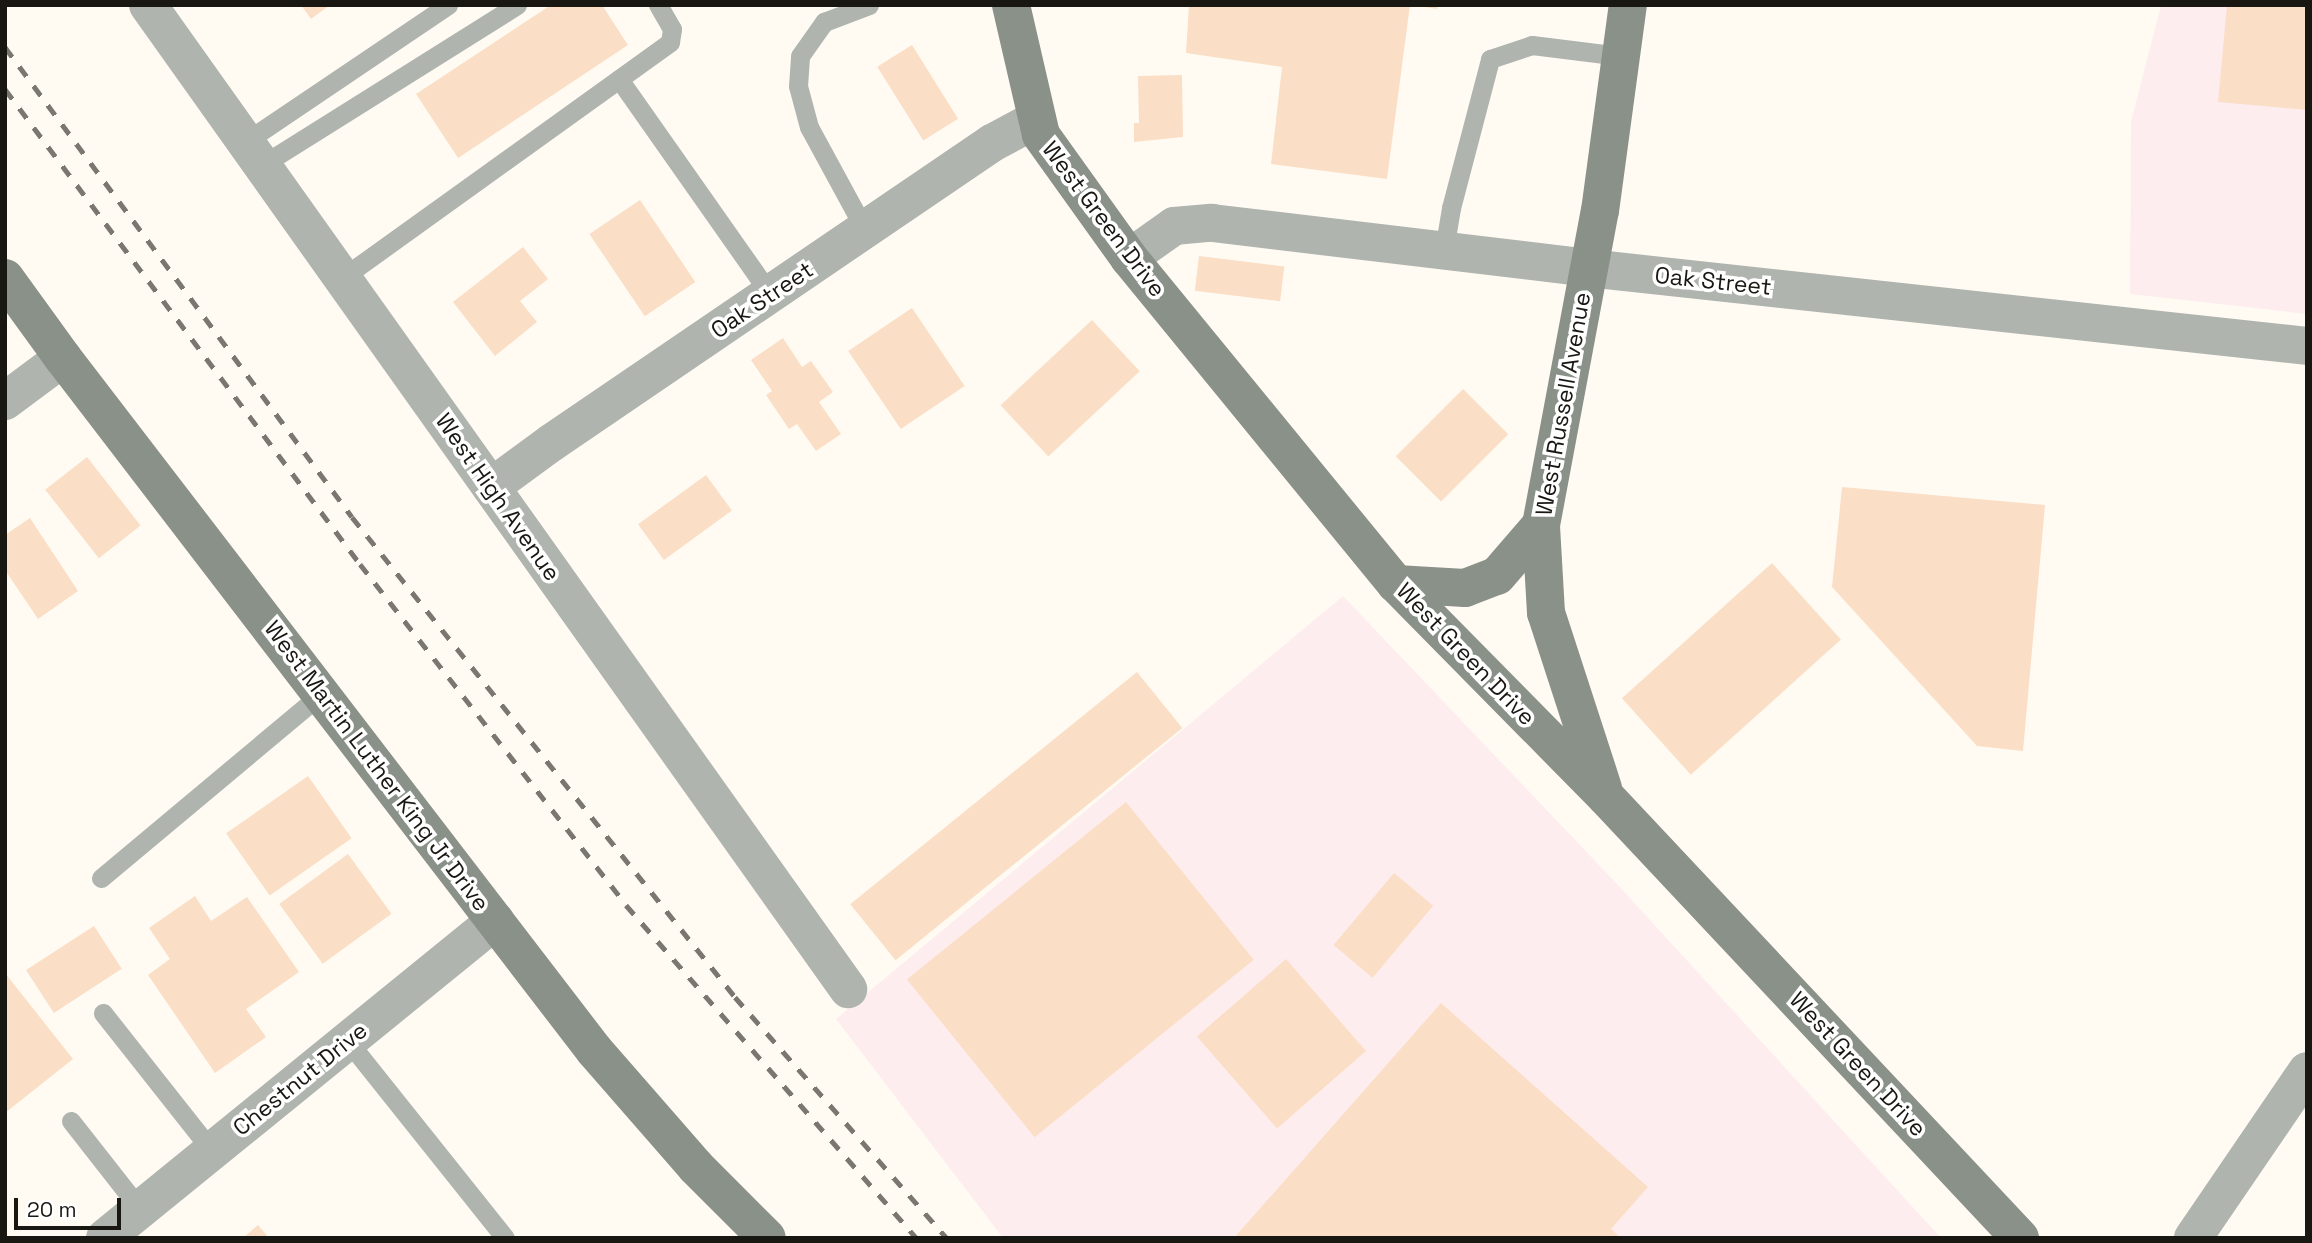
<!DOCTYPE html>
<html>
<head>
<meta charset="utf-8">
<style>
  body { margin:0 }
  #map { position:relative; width:2312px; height:1243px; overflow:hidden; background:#fffbf3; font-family:"Space Grotesk",sans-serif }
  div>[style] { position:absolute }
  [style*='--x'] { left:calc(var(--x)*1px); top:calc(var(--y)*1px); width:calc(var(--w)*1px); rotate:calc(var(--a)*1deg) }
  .industrial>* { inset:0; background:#feedee }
  .building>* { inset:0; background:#fbdec6; transform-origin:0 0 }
  .service>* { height:19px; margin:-9.5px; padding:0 9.5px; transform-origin:9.5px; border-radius:9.5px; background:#afb4ae }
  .minor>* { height:38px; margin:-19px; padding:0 19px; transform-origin:19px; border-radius:19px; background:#afb4ae }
  .tertiary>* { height:38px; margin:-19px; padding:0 19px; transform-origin:19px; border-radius:19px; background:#afb4ae }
  .secondary>* { height:38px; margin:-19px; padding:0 19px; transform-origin:19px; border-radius:19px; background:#8a9189 }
  .rail>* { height:5px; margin-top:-2.5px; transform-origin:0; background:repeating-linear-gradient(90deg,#797770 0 12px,transparent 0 24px) }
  span { translate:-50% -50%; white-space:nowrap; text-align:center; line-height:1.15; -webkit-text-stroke:7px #fff; paint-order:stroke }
  .street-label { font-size:23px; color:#191712 }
  .frame { position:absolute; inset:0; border:7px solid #191712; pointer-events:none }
  .scale { position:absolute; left:14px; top:1198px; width:107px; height:32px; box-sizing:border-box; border:4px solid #191712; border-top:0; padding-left:9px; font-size:21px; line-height:24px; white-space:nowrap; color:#191712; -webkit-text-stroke:5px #fff; paint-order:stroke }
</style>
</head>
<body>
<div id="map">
  <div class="industrial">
    <i style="clip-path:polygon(2161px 5px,2307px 5px,2307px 314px,2130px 294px,2131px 122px)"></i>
    <i style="clip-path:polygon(1343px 596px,1617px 884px,1941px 1238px,1003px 1238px,836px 1019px)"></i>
  </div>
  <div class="building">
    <i style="clip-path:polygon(301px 5px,330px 5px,311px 19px)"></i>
    <i style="clip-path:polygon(551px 5px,602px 5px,628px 45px,458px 158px,416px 94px)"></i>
    <i style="clip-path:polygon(1189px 5px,1410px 5px,1387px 179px,1271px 164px,1282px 67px,1186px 53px)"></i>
    <i style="clip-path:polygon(1413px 5px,1437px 5px,1437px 9px)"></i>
    <i style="clip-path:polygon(2227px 5px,2307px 5px,2307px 110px,2218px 102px)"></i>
    <i style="left:912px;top:45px;width:87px;height:41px;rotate:58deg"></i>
    <i style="clip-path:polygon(1182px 75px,1183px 137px,1134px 142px,1134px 123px,1139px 123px,1138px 76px)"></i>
    <i style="left:640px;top:200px;width:99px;height:61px;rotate:56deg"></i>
    <i style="clip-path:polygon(523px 247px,548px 279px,520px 301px,537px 322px,495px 356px,453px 302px)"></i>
    <i style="left:1199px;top:256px;width:86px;height:35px;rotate:7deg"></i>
    <i style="left:912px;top:308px;width:94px;height:77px;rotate:56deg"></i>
    <i style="left:1092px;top:320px;width:70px;height:125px;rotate:47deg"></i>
    <i style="clip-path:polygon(783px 338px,802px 367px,811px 361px,833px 392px,819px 402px,841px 434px,816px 451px,797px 424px,789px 429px,766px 395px,772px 391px,751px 360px)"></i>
    <i style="left:1463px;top:389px;width:64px;height:95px;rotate:45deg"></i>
    <i style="left:87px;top:457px;width:87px;height:53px;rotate:52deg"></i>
    <i style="left:706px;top:475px;width:44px;height:84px;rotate:54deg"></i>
    <i style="clip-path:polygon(1842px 487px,2045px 505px,2023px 751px,1977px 746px,1832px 587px)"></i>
    <i style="clip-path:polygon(30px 518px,78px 591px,38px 619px,5px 570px,5px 535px)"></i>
    <i style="left:1772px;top:563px;width:103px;height:202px;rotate:48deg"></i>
    <i style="left:1137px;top:672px;width:72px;height:369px;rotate:51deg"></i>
    <i style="left:308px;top:776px;width:76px;height:100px;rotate:55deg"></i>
    <i style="left:1126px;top:802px;width:203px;height:282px;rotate:51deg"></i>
    <i style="left:348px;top:854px;width:74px;height:85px;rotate:54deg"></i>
    <i style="left:1394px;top:873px;width:51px;height:94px;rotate:40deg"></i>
    <i style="clip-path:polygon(195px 896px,211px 921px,247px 897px,299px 972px,246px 1009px,266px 1037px,215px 1073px,148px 975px,170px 959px,149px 928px)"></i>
    <i style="left:94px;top:926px;width:51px;height:81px;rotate:57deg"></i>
    <i style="left:1286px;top:959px;width:122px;height:118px;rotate:49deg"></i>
    <i style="clip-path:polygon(5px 973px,73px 1059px,5px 1113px)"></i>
    <i style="clip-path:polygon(1441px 1003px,1648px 1187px,1611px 1229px,1621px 1238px,1234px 1238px)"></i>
    <i style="clip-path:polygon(258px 1225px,269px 1238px,243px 1238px)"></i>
  </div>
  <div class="service">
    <i style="--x:619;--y:79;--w:263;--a:54.9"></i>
    <i style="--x:245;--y:142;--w:245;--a:-34"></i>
    <i style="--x:262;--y:165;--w:301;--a:-32.1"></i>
    <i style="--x:865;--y:230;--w:117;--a:-118.5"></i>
    <i style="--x:809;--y:127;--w:42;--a:-105"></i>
    <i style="--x:798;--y:86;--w:30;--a:-86"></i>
    <i style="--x:800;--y:56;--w:42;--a:-54.8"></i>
    <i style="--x:824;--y:22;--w:48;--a:-20.7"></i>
    <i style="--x:1444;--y:250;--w:43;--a:-80.5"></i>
    <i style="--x:1451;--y:208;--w:154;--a:-75.3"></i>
    <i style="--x:1490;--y:59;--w:44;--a:-18.4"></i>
    <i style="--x:1532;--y:45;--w:89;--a:7.1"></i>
    <i style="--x:342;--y:278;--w:404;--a:-35.7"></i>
    <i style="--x:670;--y:42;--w:13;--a:-81"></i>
    <i style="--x:672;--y:29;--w:28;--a:-120"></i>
    <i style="--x:101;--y:878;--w:288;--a:-39.9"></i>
    <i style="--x:103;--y:1013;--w:176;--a:51.7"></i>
    <i style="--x:347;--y:1040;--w:253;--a:51.4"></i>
    <i style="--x:71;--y:1121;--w:112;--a:51.9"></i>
  </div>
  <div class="minor">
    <i style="--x:148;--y:5;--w:1208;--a:54.57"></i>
    <i style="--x:1129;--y:258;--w:55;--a:-35.4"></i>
    <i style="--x:1174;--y:226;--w:38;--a:-5"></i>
    <i style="--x:1212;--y:223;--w:379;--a:6.8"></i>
    <i style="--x:1588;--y:268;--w:723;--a:6.19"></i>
    <i style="--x:5;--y:401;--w:72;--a:-36.6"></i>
    <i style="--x:491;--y:487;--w:74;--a:-36.3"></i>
    <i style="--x:551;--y:443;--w:533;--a:-34.23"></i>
    <i style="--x:992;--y:143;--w:51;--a:-28.1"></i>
    <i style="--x:2193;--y:1238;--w:202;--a:-55.7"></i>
  </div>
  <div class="tertiary">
    <i style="--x:105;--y:1238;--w:503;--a:-39.1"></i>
  </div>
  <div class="secondary">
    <i style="--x:1011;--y:5;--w:133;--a:77"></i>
    <i style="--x:1041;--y:135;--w:151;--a:54.4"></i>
    <i style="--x:1129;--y:258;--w:421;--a:50.7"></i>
    <i style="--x:1396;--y:584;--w:299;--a:45.4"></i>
    <i style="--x:1606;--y:797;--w:605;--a:46.81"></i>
    <i style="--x:5;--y:278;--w:99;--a:54.1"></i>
    <i style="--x:63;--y:358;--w:872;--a:52.5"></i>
    <i style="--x:594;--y:1050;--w:155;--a:48.9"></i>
    <i style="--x:696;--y:1167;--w:100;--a:45"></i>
    <i style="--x:1396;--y:584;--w:69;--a:3.3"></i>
    <i style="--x:1465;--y:588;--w:34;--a:-21"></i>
    <i style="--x:1497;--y:576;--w:67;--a:-49.2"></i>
    <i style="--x:1603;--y:788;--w:184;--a:-108"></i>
    <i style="--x:1546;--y:613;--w:88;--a:-93.3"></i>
    <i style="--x:1541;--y:525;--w:319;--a:-79.4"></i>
    <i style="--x:1600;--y:211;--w:208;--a:-82.3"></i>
  </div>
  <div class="rail">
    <i style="--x:5;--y:47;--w:584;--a:53.56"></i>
    <i style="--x:352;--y:517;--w:614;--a:51.41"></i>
    <i style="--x:735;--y:997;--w:321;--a:48.7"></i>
    <i style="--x:5;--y:89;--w:593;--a:53.23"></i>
    <i style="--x:360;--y:564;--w:432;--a:52"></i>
    <i style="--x:626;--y:905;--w:442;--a:48.9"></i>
  </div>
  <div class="street-label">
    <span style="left:1104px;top:219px;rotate:53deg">West Green Drive</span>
    <span style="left:1713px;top:281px;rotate:6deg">Oak Street</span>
    <span style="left:762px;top:300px;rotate:-34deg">Oak Street</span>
    <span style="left:1563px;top:404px;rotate:-80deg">West Russell Avenue</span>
    <span style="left:498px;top:497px;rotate:55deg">West High Avenue</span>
    <span style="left:1466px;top:654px;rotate:46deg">West Green Drive</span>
    <span style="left:377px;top:766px;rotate:53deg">West Martin Luther King Jr Drive</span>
    <span style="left:1858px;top:1064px;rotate:47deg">West Green Drive</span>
    <span style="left:300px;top:1079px;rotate:-39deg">Chestnut Drive</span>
  </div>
  <div class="frame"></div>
  <div class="scale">20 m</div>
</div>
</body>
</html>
